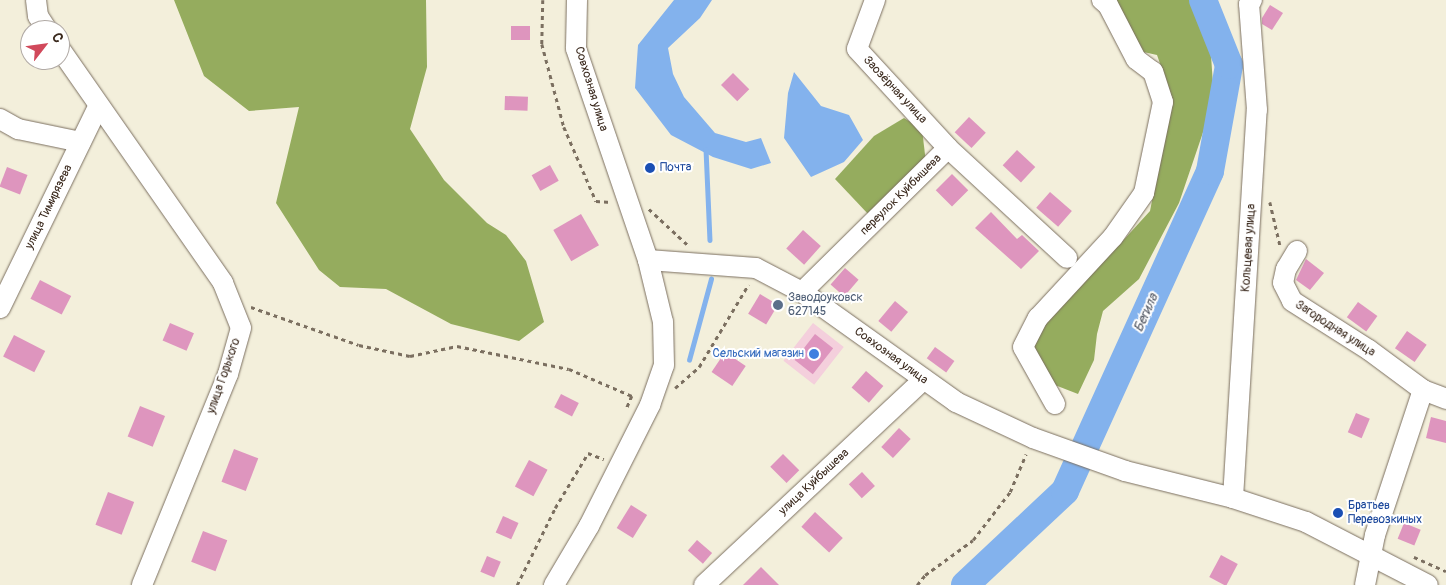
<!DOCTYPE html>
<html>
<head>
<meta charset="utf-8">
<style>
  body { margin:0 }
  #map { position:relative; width:1446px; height:585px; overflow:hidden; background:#f3efdb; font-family:Pangolin,sans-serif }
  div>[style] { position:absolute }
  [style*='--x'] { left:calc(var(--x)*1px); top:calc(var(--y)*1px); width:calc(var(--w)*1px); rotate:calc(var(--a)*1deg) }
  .built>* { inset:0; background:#f4cfdc; transform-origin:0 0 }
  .forest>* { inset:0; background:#95ac5e }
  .water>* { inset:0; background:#83b2ed }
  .stream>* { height:4.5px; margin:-2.25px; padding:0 2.25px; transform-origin:2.25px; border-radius:2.25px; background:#83b2ed }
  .river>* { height:28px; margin:-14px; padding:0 14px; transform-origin:14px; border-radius:14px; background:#83b2ed }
  .building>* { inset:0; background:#de95be; transform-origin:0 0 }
  .path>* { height:2.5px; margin-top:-1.25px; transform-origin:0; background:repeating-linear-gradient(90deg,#7b6f60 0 4px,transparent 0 8px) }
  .roads { filter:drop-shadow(0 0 1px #7b6f60) drop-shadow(0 0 1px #7b6f60) }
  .minor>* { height:20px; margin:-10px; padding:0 10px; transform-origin:10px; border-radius:10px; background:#fff }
  .dots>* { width:14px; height:14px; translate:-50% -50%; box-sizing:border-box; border:2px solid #fff; border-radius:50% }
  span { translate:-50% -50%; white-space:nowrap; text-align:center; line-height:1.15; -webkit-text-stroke:4px #fff; paint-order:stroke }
  .street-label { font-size:12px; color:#3b2a1e }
  .transit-label { font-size:12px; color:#164399 }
  .left { translate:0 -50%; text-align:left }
  .service-label { font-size:12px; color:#4e5e75 }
  .shop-label { font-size:12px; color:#366cbe }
  .right { translate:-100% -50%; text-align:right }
  .water-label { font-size:14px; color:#545a66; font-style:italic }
  .north { position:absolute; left:20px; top:20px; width:50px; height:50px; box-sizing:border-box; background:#fff; border:1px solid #b1aaa5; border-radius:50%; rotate:60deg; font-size:14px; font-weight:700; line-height:20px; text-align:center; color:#3b2a1e }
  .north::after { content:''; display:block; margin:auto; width:18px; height:22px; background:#d1495b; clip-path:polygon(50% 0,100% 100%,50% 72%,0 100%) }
</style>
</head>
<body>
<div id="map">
  <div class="built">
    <i style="left:813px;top:323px;width:39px;height:48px;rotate:38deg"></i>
  </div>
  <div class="forest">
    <i style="clip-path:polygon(174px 0,426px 0,427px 67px,410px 129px,444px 180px,487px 223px,506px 235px,526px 261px,544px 322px,519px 341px,451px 324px,386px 289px,340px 287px,319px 270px,276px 203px,299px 107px,249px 111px,204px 76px)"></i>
    <i style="clip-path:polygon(1109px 0,1190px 0,1211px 55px,1214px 100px,1179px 203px,1139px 279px,1103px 311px,1097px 334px,1094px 360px,1078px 394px,1042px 380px,1028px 341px,1069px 281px,1119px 245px,1150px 211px,1172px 98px,1157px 55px,1130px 49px)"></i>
    <i style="clip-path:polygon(904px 118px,922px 129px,926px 163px,869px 215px,835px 179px,874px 136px)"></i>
  </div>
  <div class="water">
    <i style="clip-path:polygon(674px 0,712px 0,700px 18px,668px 48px,673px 74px,684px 97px,715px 133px,746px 142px,761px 138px,771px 163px,751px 169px,713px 157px,671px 135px,635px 88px,638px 45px)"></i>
    <i style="clip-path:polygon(794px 72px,821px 106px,849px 115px,863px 140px,844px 162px,811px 177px,784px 138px,788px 93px)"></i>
  </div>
  <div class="stream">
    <i style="--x:706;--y:149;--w:91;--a:87.5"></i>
    <i style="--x:689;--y:360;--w:84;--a:-74.8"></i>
  </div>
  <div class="river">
    <i style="--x:965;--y:585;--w:137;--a:-43.2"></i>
    <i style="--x:1065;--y:491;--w:351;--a:-65.6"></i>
    <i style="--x:1210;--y:171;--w:108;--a:-79.8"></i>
    <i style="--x:1229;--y:65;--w:70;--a:-111.8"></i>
  </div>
  <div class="building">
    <i style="clip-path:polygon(1270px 5px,1283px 13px,1272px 30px,1262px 24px,1262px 18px)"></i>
    <i style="left:511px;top:26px;width:19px;height:14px"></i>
    <i style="left:733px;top:73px;width:23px;height:17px;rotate:45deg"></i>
    <i style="left:505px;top:96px;width:23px;height:14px;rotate:2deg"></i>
    <i style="left:969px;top:117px;width:23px;height:21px;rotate:43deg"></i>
    <i style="left:1017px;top:150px;width:25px;height:21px;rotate:43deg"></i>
    <i style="left:550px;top:165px;width:18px;height:21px;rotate:61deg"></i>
    <i style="left:7px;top:167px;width:22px;height:21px;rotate:21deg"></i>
    <i style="left:952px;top:174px;width:23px;height:23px;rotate:45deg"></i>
    <i style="left:1050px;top:192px;width:29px;height:21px;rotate:41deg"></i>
    <i style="clip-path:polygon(991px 212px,1017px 239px,1022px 235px,1039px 251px,1021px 269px,975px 228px)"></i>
    <i style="left:581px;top:214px;width:36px;height:32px;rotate:60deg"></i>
    <i style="left:803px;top:230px;width:24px;height:25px;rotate:42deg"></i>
    <i style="clip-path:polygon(1306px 259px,1324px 273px,1310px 290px,1296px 280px)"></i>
    <i style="left:845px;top:268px;width:18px;height:22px;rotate:41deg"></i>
    <i style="left:40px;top:280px;width:35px;height:21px;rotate:27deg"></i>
    <i style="left:760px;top:294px;width:21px;height:23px;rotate:31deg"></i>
    <i style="left:895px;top:301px;width:17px;height:26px;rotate:40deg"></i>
    <i style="left:1358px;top:302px;width:24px;height:19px;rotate:36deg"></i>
    <i style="left:170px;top:323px;width:26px;height:19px;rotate:23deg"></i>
    <i style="left:1407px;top:331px;width:24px;height:21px;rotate:35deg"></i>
    <i style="left:815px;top:334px;width:23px;height:33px;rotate:38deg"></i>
    <i style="left:14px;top:335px;width:35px;height:24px;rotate:27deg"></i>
    <i style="left:935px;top:347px;width:24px;height:14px;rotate:36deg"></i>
    <i style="left:725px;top:352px;width:25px;height:24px;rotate:34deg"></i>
    <i style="left:866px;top:371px;width:23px;height:22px;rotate:41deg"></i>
    <i style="left:561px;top:394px;width:20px;height:15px;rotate:27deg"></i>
    <i style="left:140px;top:406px;width:27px;height:33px;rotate:22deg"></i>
    <i style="left:1356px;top:413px;width:15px;height:21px;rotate:23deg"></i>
    <i style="clip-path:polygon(1431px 417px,1446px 421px,1446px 443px,1426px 438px)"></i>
    <i style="left:899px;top:428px;width:16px;height:26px;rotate:43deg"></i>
    <i style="left:234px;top:449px;width:26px;height:35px;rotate:21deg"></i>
    <i style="left:783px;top:454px;width:23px;height:18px;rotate:45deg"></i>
    <i style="left:529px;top:460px;width:21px;height:30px;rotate:28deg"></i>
    <i style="left:862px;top:472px;width:19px;height:18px;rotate:47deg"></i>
    <i style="left:108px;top:492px;width:28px;height:35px;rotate:21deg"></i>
    <i style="left:631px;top:505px;width:19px;height:27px;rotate:32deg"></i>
    <i style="left:815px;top:512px;width:38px;height:20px;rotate:43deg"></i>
    <i style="left:503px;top:516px;width:17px;height:18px;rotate:24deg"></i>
    <i style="left:1404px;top:523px;width:18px;height:17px;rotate:22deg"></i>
    <i style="left:203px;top:531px;width:26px;height:33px;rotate:21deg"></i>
    <i style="left:697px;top:540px;width:20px;height:14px;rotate:41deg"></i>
    <i style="left:1221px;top:555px;width:19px;height:25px;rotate:28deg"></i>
    <i style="left:487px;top:556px;width:15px;height:17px;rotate:23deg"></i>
    <i style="clip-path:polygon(761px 567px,779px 585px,743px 585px)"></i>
  </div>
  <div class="path">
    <i style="--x:543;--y:0;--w:44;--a:91.3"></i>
    <i style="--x:542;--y:44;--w:86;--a:75.2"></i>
    <i style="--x:564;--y:127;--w:81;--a:66.6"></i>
    <i style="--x:596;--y:201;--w:15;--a:4"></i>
    <i style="--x:1270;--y:202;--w:44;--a:76.9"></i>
    <i style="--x:649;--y:209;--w:54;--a:42.8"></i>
    <i style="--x:251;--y:307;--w:114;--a:19.4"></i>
    <i style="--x:359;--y:345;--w:52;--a:12.2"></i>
    <i style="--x:410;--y:356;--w:48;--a:-12"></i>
    <i style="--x:457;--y:346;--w:114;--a:11.6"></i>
    <i style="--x:569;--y:369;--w:69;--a:23.2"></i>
    <i style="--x:632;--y:396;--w:15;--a:113"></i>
    <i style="--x:675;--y:388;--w:32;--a:-41"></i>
    <i style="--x:699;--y:367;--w:96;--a:-59.1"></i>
    <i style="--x:1414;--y:557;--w:35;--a:24"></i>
    <i style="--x:517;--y:585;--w:86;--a:-63.7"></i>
    <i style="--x:555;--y:508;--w:64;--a:-59"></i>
    <i style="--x:588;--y:453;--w:17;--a:21"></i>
    <i style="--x:917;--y:585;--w:13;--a:-51"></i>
    <i style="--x:925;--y:575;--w:59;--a:-36.1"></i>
    <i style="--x:973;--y:540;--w:61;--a:-52.4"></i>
    <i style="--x:1010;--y:492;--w:41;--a:-67.2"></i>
  </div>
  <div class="roads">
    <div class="minor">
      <i style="--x:36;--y:0;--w:16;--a:83"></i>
      <i style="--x:38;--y:16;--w:17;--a:57"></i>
      <i style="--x:875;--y:0;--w:52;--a:110.2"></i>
      <i style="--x:857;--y:49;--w:134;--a:47.4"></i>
      <i style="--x:60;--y:49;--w:285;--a:55.1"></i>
      <i style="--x:223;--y:283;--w:48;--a:68.2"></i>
      <i style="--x:241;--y:328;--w:48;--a:105.8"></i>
      <i style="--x:228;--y:374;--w:228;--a:112.2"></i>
      <i style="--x:0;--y:119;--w:21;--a:29"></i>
      <i style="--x:18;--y:129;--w:64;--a:11.7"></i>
      <i style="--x:1297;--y:251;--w:21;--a:121"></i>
      <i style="--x:1286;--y:269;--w:14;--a:102"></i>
      <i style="--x:1283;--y:283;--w:20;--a:63"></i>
      <i style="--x:1292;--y:301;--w:91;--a:32.5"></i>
      <i style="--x:1369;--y:350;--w:67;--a:36.5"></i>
      <i style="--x:1423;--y:390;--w:25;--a:21"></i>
      <i style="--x:648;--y:260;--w:108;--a:4.2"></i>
      <i style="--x:756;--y:268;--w:52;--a:27.6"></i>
      <i style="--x:802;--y:292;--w:189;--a:35.5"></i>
      <i style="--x:956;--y:402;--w:85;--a:25.1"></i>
      <i style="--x:1033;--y:438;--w:98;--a:19.7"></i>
      <i style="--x:1125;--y:471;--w:111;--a:14"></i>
      <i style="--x:1233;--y:498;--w:77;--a:18.2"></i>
      <i style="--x:1306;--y:522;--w:137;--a:27.3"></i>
      <i style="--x:802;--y:292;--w:205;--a:-44.6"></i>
      <i style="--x:948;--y:148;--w:162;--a:42.7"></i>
      <i style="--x:0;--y:308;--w:224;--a:-64"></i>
      <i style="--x:1055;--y:404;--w:65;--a:-119.3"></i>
      <i style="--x:1023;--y:347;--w:33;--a:-63"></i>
      <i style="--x:1038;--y:318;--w:110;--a:-47.2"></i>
      <i style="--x:1113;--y:237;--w:54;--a:-54.8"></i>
      <i style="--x:1144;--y:193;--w:93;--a:-78.2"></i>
      <i style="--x:1163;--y:102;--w:32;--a:-108"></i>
      <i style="--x:1153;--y:72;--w:21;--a:-143"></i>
      <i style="--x:1136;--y:59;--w:61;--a:-117.4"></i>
      <i style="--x:1108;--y:5;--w:8;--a:-140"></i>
      <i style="--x:1233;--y:498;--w:389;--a:-86.5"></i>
      <i style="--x:1257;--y:110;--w:106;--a:-94.3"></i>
      <i style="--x:1249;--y:4;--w:5;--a:-53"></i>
      <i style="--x:554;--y:585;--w:69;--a:-59.3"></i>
      <i style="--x:589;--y:526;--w:136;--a:-63.2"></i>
      <i style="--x:650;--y:405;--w:42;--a:-70.7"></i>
      <i style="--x:664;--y:365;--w:43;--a:-91.3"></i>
      <i style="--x:663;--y:322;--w:64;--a:-103.6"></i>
      <i style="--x:648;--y:260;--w:224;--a:-108.8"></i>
      <i style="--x:576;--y:48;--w:48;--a:-88.8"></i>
      <i style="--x:704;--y:585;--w:301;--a:-43.1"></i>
      <i style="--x:1365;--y:585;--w:51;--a:-78.7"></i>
      <i style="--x:1375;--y:535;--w:153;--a:-71.7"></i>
    </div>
  </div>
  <div class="dots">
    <i style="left:650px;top:168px;background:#1a4fb4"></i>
    <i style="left:778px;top:305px;background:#5c6f8a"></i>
    <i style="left:814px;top:354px;background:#3f7fe0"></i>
    <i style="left:1338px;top:513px;background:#1a4fb4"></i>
  </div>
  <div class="street-label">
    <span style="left:591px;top:89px;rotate:73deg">Совхозная улица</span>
    <span style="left:895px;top:90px;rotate:47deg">Заозёрная улица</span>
    <span style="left:901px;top:195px;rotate:-45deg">переулок Куйбышева</span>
    <span style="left:49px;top:207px;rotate:-64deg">улица Тимирязева</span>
    <span style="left:1249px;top:248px;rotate:-86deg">Кольцевая улица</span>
    <span style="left:1335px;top:329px;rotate:33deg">Загородная улица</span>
    <span style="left:891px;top:356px;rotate:36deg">Совхозная улица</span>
    <span style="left:224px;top:376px;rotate:-71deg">улица Горького</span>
    <span style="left:814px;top:482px;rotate:-43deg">улица Куйбышева</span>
  </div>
  <div class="transit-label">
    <span class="left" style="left:660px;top:168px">Почта</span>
    <span class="left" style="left:1348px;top:513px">Братьев<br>Перевозкиных</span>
  </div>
  <div class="service-label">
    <span class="left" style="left:788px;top:305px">Заводоуковск<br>627145</span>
  </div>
  <div class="shop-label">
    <span class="right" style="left:804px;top:354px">Сельский магазин</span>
  </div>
  <div class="water-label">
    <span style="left:1146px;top:313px;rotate:-66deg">Бегила</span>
  </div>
  <div class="north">С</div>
</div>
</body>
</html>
